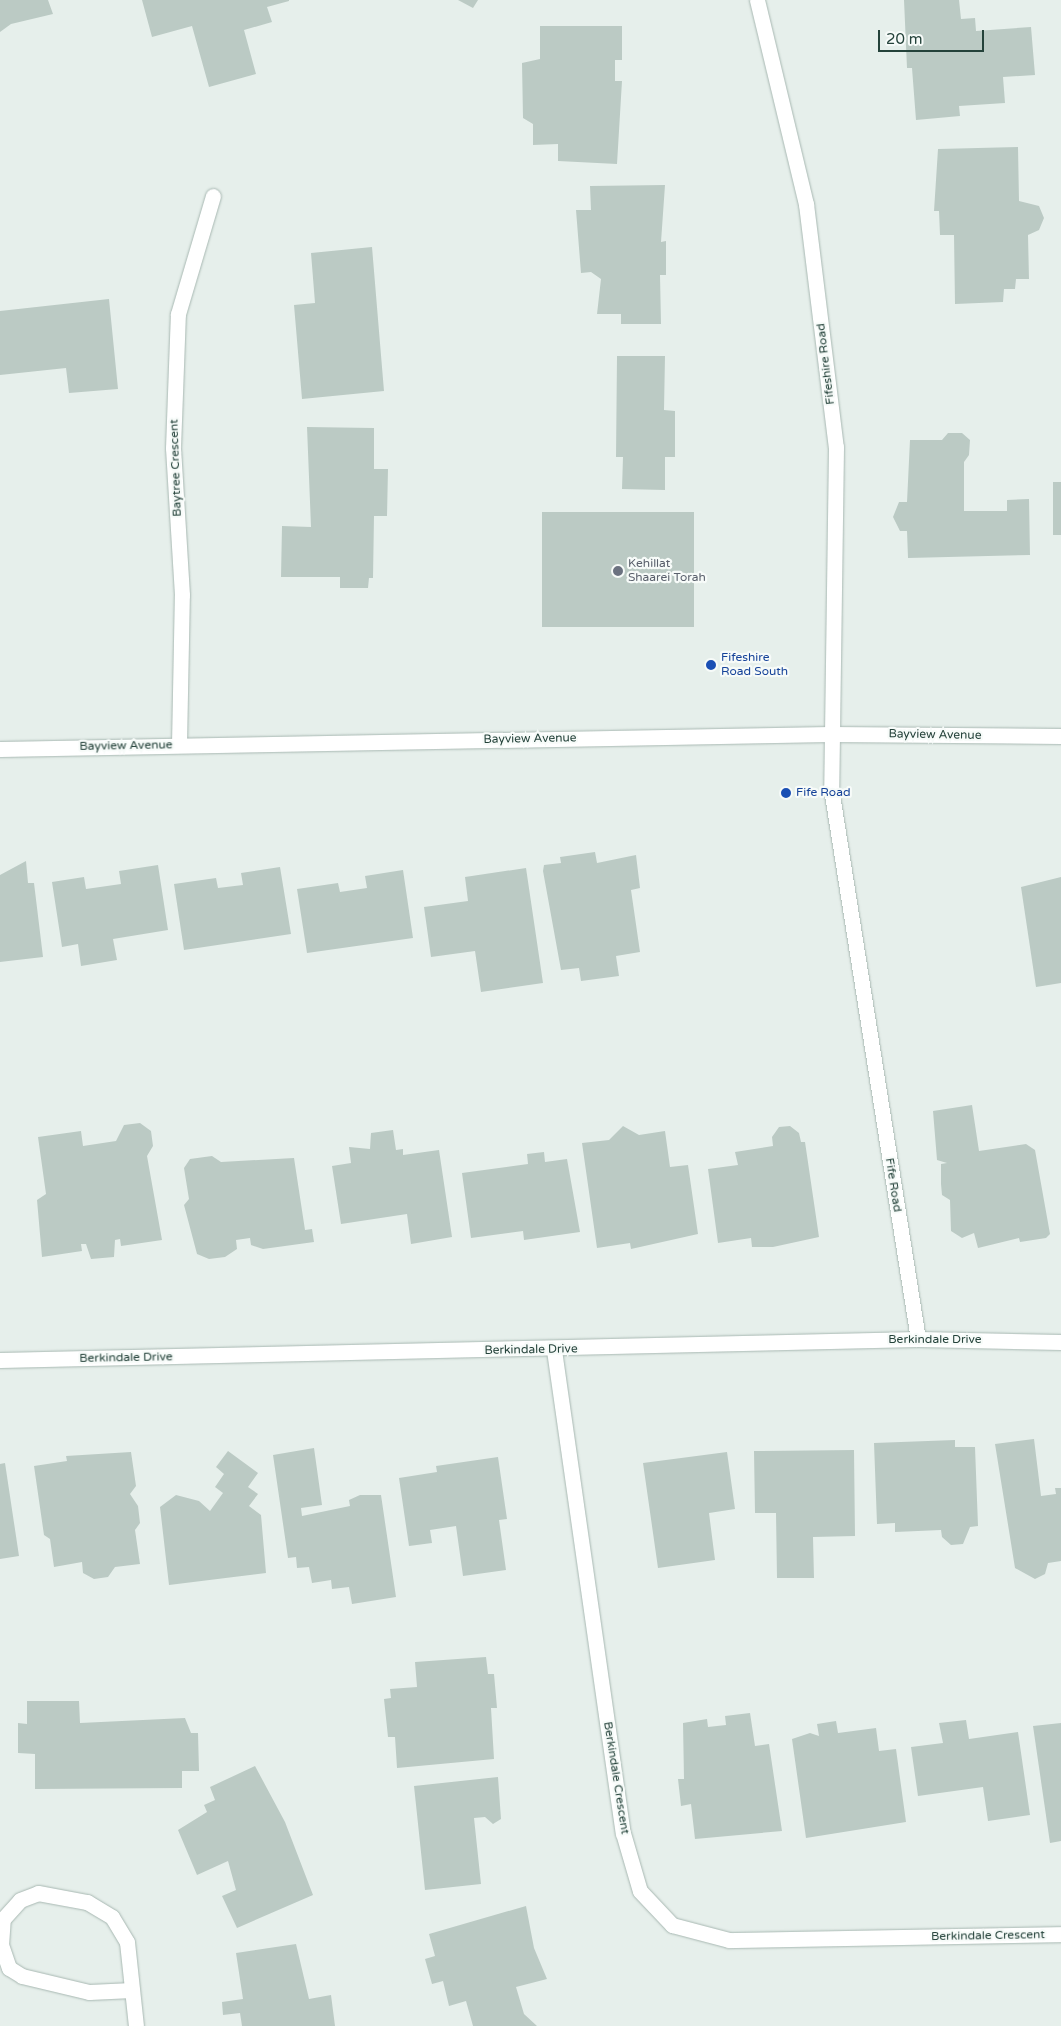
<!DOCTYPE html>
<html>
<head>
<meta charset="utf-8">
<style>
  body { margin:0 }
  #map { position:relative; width:1061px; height:2026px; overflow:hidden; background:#e6efeb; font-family:"Varela Round",sans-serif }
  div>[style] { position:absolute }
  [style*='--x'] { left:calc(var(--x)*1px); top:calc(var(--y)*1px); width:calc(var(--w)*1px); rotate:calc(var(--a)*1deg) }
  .building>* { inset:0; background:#bbcac4; transform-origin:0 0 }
  .roads { filter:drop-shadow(0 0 1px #a8b8b2) drop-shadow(0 0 1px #a8b8b2) }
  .street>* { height:15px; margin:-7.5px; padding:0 7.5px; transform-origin:7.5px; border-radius:7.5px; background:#fff }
  .secondary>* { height:15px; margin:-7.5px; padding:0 7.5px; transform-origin:7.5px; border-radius:7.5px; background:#fff }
  .dots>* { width:14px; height:14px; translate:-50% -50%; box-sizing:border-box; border:2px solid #f7fbf9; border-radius:50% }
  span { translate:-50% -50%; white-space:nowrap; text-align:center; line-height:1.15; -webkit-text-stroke:4.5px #f7fbf9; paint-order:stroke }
  .street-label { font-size:12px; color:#24423a }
  .worship-label { font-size:12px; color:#5b616d }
  .left { translate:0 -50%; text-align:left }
  .transit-label { font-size:12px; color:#164399 }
  .scale { position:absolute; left:878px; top:30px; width:106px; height:22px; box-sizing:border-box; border:2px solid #24423a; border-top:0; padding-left:6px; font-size:15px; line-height:18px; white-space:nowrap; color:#24423a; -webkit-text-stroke:4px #f7fbf9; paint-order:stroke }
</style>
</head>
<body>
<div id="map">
  <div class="building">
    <i style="clip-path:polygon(0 0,48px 0,53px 14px,11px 24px,0 32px)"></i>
    <i style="clip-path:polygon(142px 0,289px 0,289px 1px,267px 7px,272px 22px,244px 30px,256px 74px,209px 87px,192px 26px,152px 37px)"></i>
    <i style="clip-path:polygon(458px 0,478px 0,473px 8px)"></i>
    <i style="clip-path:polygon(904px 0,959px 0,961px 19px,975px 18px,976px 31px,1031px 27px,1035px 75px,1003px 77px,1005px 103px,959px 106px,960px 116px,916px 120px,912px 68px,907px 68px)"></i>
    <i style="clip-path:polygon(540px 26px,622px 26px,622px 60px,615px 60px,615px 81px,622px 81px,617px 164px,558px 161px,558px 144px,533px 145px,533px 124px,523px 118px,522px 63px,540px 59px)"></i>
    <i style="clip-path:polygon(1018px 147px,1019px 201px,1039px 206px,1044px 218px,1039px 230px,1028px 235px,1029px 279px,1016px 279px,1015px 289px,1004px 289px,1003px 302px,955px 304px,954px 235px,940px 235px,939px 211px,934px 211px,938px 149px)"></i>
    <i style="clip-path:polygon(665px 185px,661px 242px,666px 241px,666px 275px,660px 275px,661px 324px,621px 324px,621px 314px,597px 314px,601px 279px,591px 272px,581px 273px,576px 210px,591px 210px,590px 186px)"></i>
    <i style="clip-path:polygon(372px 247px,384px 391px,302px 399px,294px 305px,315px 303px,311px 253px)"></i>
    <i style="clip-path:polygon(109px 299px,118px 389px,69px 393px,66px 368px,0 375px,0 311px)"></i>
    <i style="clip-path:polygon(617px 356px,665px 356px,664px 410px,675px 411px,675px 457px,665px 457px,665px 490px,622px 489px,623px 457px,616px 457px)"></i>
    <i style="clip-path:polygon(307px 427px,374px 428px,374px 469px,388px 469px,387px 516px,374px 516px,373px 578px,369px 578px,368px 588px,340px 588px,340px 577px,281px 577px,282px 526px,311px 527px)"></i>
    <i style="clip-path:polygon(948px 433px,962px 433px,970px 440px,969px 455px,964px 462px,964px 511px,1007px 511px,1007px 500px,1029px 499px,1030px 555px,908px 558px,907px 531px,900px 531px,893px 517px,899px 502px,907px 502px,910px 440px,942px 440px)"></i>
    <i style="left:1053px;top:482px;width:8px;height:53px"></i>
    <i style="left:694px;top:512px;width:115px;height:152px;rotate:90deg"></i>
    <i style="clip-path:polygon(595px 852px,597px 863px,636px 855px,640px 888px,631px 890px,640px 952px,616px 956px,619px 976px,581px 981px,579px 968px,561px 970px,543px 871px,544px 865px,561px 863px,560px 857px)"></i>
    <i style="clip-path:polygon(26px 861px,28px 883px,34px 883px,43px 957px,0 962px,0 875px)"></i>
    <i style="clip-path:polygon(158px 865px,168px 930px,113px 939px,117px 960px,81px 966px,78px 944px,62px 947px,52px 882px,84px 877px,86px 889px,121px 884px,119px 871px)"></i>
    <i style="clip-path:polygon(280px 867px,291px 934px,184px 950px,174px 884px,216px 878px,218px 888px,243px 885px,241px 873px)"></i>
    <i style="clip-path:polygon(526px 868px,543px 983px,481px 992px,475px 951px,431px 957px,424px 907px,468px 901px,465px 877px)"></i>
    <i style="clip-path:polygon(403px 870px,413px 938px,307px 953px,297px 889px,338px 883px,340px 892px,367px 888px,365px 876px)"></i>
    <i style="clip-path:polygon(1061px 877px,1061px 983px,1036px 987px,1021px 887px)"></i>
    <i style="clip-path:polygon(972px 1105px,979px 1151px,1026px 1144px,1035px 1150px,1050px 1234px,1046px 1238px,1020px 1242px,1019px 1238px,978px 1248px,974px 1233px,962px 1238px,951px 1231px,950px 1200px,942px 1195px,941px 1184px,941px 1164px,947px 1163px,937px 1160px,933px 1111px)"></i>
    <i style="clip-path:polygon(140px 1123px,151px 1131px,153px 1146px,147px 1156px,162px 1240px,121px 1246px,120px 1239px,115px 1240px,114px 1257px,91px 1259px,86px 1244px,81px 1244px,82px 1251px,42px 1257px,37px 1200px,46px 1194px,38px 1137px,81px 1131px,83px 1146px,116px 1141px,124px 1125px)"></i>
    <i style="clip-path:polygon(623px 1126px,639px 1135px,665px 1131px,670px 1167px,688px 1165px,698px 1234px,631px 1249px,630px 1243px,597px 1248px,582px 1143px,609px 1140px)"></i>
    <i style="clip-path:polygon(790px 1126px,799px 1133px,801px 1142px,805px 1142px,819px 1237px,773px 1247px,752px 1247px,751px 1238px,718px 1243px,708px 1169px,738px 1165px,735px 1152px,773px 1146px,772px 1137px,779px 1127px)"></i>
    <i style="clip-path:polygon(393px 1130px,396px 1150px,403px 1149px,403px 1155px,439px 1150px,452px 1237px,411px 1244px,407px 1214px,341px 1224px,332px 1166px,351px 1163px,349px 1147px,370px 1149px,371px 1133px)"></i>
    <i style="clip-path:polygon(544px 1152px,545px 1162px,567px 1159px,580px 1232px,524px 1240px,523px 1231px,471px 1238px,462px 1173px,528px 1164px,527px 1154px)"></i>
    <i style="clip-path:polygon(212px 1156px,221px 1162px,294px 1158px,305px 1230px,312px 1229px,314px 1242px,263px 1249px,251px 1245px,250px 1238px,236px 1240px,237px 1249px,225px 1257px,209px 1259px,197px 1254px,184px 1205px,189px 1199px,184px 1168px,190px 1159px)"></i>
    <i style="clip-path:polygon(1034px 1439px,1041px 1496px,1056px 1494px,1055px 1488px,1061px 1488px,1061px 1561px,1048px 1563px,1045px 1574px,1035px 1579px,1015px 1568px,995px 1444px)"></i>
    <i style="clip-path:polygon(955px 1440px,955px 1447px,975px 1447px,978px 1526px,970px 1527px,963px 1544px,951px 1545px,942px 1537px,941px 1530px,895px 1532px,895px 1523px,877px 1524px,874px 1443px)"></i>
    <i style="clip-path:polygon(314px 1448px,322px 1505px,301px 1508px,302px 1516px,350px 1506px,349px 1500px,360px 1495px,381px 1495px,396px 1597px,352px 1604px,349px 1587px,332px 1589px,331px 1580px,312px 1583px,309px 1567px,297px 1568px,296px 1557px,288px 1558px,273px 1455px)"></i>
    <i style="clip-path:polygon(854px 1450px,855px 1536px,813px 1537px,814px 1578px,777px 1578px,776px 1513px,755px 1513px,754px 1451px)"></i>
    <i style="clip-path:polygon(228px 1451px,258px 1473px,248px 1487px,258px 1494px,249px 1506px,261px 1515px,266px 1573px,169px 1585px,160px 1507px,176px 1495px,199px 1501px,210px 1511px,223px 1493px,215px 1487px,224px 1474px,216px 1467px)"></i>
    <i style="clip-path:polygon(131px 1452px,136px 1486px,130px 1494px,138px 1506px,140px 1523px,135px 1530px,140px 1564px,115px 1567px,108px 1577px,94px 1579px,83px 1573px,82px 1562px,54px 1567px,50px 1539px,44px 1535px,34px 1466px,67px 1461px,66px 1456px)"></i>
    <i style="clip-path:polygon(727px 1452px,735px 1509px,709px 1513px,715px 1560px,658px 1568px,643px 1463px)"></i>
    <i style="clip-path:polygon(498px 1457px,507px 1519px,499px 1520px,506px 1570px,463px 1576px,456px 1526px,430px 1530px,432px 1543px,409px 1546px,399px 1478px,437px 1472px,436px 1466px)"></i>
    <i style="clip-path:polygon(5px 1463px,19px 1556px,0 1559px,0 1464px)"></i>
    <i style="clip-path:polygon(486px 1657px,488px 1674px,494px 1674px,497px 1708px,491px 1708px,494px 1759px,397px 1768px,395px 1737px,388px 1737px,384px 1699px,391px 1698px,390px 1689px,417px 1687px,415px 1662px)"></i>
    <i style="clip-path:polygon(27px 1701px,79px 1701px,80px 1723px,185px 1718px,191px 1733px,198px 1733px,199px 1771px,182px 1771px,182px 1788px,35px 1789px,35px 1754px,18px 1753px,18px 1723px,27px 1724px)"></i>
    <i style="clip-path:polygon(750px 1713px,755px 1746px,769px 1744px,782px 1831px,695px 1839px,691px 1804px,681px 1806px,678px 1779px,684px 1779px,683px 1723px,707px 1719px,708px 1727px,726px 1725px,725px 1716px)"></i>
    <i style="clip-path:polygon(966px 1720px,969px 1739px,1018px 1732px,1030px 1815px,988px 1821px,983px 1787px,918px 1796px,911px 1747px,943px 1743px,939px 1723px)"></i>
    <i style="clip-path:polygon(836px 1721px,838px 1733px,876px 1728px,879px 1751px,896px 1749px,906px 1822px,806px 1838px,792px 1739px,810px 1733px,819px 1736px,817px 1724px)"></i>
    <i style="clip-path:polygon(1061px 1723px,1061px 1841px,1050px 1843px,1033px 1726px)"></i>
    <i style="clip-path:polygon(255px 1766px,285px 1822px,313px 1895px,237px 1928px,222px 1896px,236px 1890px,228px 1861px,197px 1875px,178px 1830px,207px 1812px,204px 1805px,215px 1800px,210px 1787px)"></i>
    <i style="clip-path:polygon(498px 1777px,501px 1819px,493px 1824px,485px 1817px,474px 1818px,481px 1884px,425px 1890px,414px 1786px)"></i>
    <i style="clip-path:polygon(526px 1906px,534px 1948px,547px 1979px,516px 1987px,524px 2014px,537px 2026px,473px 2026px,466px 2001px,449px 2006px,443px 1981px,432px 1984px,425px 1959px,435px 1956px,429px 1934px)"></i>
    <i style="clip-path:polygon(296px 1944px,309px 1999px,331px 1995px,335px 2026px,242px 2026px,240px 2013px,223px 2015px,222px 2002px,243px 1999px,236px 1953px)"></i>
  </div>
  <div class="roads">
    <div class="street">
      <i style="--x:757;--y:0;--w:210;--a:76.5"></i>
      <i style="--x:806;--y:204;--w:245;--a:83"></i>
      <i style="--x:836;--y:447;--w:341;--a:90.8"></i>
      <i style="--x:831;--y:788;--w:558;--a:81.03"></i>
      <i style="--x:179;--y:745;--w:150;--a:-88.9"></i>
      <i style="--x:182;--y:595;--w:147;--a:-93.5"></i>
      <i style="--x:173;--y:448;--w:134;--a:-87.9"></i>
      <i style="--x:178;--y:314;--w:123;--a:-73.5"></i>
      <i style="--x:554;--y:1350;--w:488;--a:81.9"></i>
      <i style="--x:623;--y:1833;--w:60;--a:73.7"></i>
      <i style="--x:640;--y:1891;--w:47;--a:46.7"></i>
      <i style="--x:672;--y:1925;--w:59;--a:14.7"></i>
      <i style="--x:729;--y:1940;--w:332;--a:-1"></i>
      <i style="--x:0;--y:1360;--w:918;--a:-1.31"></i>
      <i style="--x:918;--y:1339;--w:143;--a:1.2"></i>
      <i style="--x:132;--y:1990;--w:43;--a:177.3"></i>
      <i style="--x:89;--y:1992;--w:69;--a:-166.6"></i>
      <i style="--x:22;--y:1976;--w:15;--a:-148"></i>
      <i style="--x:9;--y:1968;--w:24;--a:-109"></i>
      <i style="--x:1;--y:1945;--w:26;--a:-86"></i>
      <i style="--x:3;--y:1919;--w:25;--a:-48"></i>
      <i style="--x:20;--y:1900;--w:19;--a:-21"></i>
      <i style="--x:38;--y:1893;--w:50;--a:10.4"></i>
      <i style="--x:87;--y:1902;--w:29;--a:31"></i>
      <i style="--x:112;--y:1917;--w:29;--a:59"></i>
      <i style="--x:127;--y:1942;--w:84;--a:83.9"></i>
    </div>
    <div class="secondary">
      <i style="--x:0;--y:749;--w:830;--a:-1.04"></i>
      <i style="--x:830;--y:734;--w:231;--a:0.5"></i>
    </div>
  </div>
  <div class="dots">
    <i style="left:618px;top:571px;background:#6b7280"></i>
    <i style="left:711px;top:665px;background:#1a4fb4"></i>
    <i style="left:786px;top:793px;background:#1a4fb4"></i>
  </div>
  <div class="street-label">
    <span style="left:826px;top:364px;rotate:-97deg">Fifeshire Road</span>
    <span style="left:176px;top:468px;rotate:-92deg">Baytree Crescent</span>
    <span style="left:935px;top:735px;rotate:1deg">Bayview Avenue</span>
    <span style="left:530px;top:739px;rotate:-1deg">Bayview Avenue</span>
    <span style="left:126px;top:746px;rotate:-1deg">Bayview Avenue</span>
    <span style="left:893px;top:1185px;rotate:81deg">Fife Road</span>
    <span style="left:935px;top:1340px">Berkindale Drive</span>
    <span style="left:531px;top:1350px;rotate:-1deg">Berkindale Drive</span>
    <span style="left:126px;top:1358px;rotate:-1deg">Berkindale Drive</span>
    <span style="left:616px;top:1778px;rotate:81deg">Berkindale Crescent</span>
    <span style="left:988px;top:1936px;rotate:-1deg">Berkindale Crescent</span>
  </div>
  <div class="worship-label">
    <span class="left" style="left:628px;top:571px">Kehillat<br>Shaarei Torah</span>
  </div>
  <div class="transit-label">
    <span class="left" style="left:721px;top:665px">Fifeshire<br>Road South</span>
    <span class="left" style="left:796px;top:793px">Fife Road</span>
  </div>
  <div class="scale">20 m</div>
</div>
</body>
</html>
